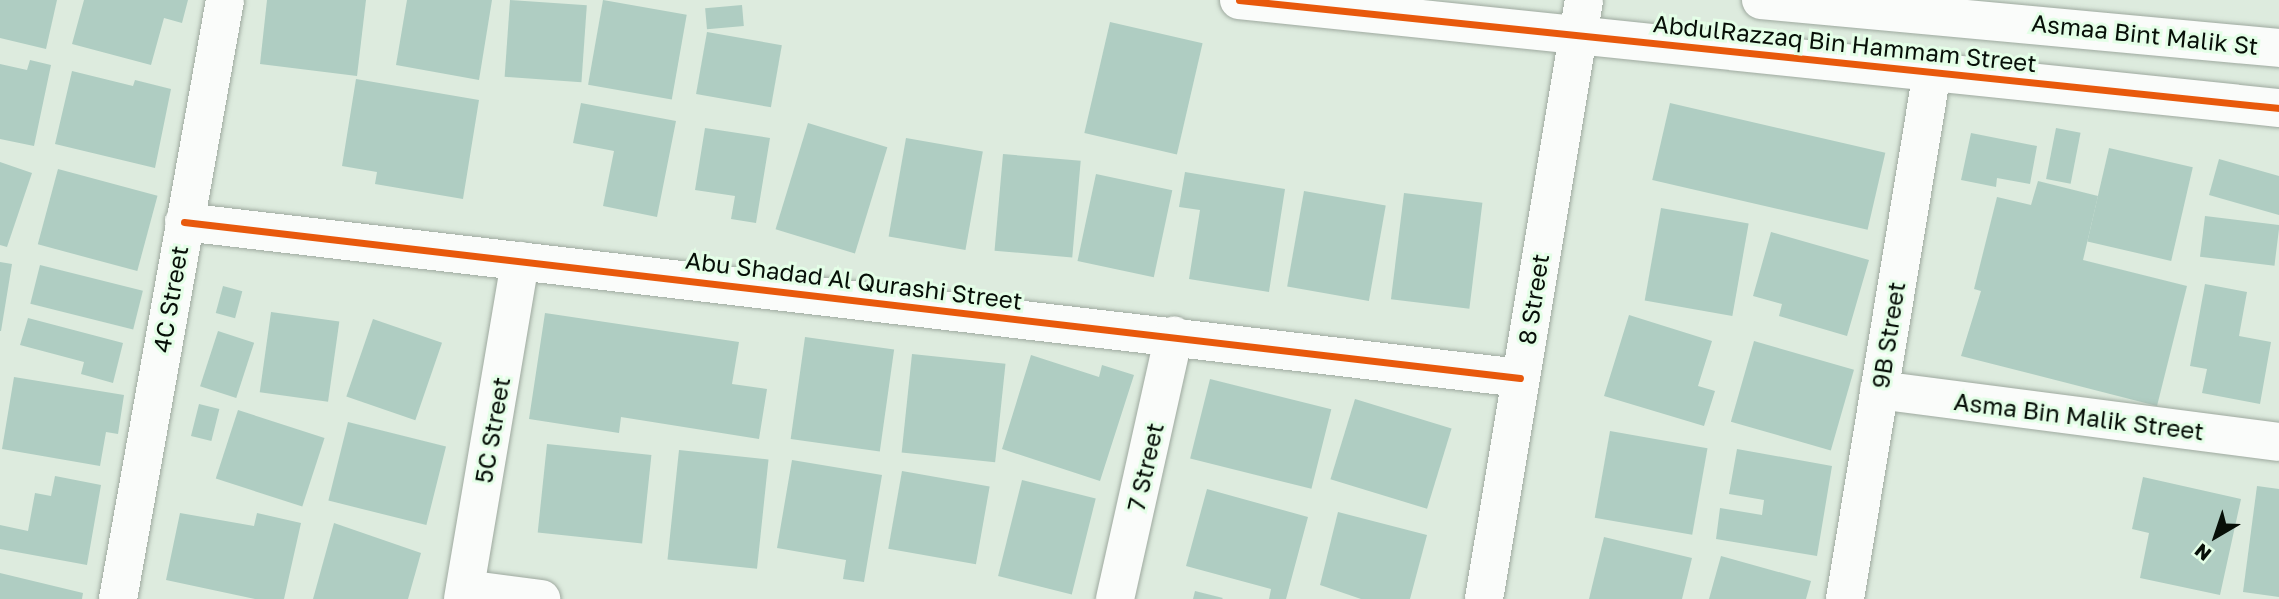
<!DOCTYPE html>
<html>
<head>
<meta charset="utf-8">
<style>
  body { margin:0 }
  #map { position:relative; width:2279px; height:599px; overflow:hidden; background:#ddebde; font-family:"Golos Text",sans-serif }
  div>[style] { position:absolute }
  [style*='--x'] { left:calc(var(--x)*1px); top:calc(var(--y)*1px); width:calc(var(--w)*1px); rotate:calc(var(--a)*1deg) }
  .building>* { inset:0; background:#afcdc2; transform-origin:0 0 }
  .roads { filter:drop-shadow(0 0 2px #9ea99f) drop-shadow(0 0 2px #9ea99f) }
  .minor>* { height:38px; margin:-19px; padding:0 19px; transform-origin:19px; border-radius:19px; background:#fafcfa }
  .cycleway>* { height:7px; margin:-3.5px; padding:0 3.5px; transform-origin:3.5px; border-radius:3.5px; background:#e8590c }
  span { translate:-50% -50%; white-space:nowrap; text-align:center; line-height:1.15; -webkit-text-stroke:6px #e4fee7; paint-order:stroke }
  .street-label { font-size:24px; color:#070f08 }
  .north { position:absolute; left:2181px; top:501px; width:70px; height:70px; -webkit-text-stroke:5px #e4fee7; paint-order:stroke; rotate:219deg; font-size:19px; font-weight:700; line-height:28px; text-align:center; color:#070f08 }
  .north::after { content:''; display:block; margin:auto; width:24px; height:32px; background:#070f08; clip-path:polygon(50% 0,100% 100%,50% 72%,0 100%) }
</style>
</head>
<body>
<div id="map">
  <div class="building">
    <i style="clip-path:polygon(0 0,57px 0,46px 49px,0 38px)"></i>
    <i style="clip-path:polygon(84px 0,188px 0,182px 23px,164px 18px,151px 65px,72px 44px)"></i>
    <i style="clip-path:polygon(267px 0,366px 0,357px 76px,260px 64px)"></i>
    <i style="clip-path:polygon(407px 0,492px 0,479px 80px,396px 65px)"></i>
    <i style="left:510px;top:0;width:77px;height:77px;rotate:4deg"></i>
    <i style="left:603px;top:0;width:85px;height:86px;rotate:10deg"></i>
    <i style="left:742px;top:5px;width:21px;height:37px;rotate:85deg"></i>
    <i style="left:1110px;top:22px;width:95px;height:114px;rotate:13deg"></i>
    <i style="left:707px;top:32px;width:76px;height:63px;rotate:10deg"></i>
    <i style="clip-path:polygon(30px 60px,51px 65px,34px 146px,0 139px,0 64px,27px 70px)"></i>
    <i style="clip-path:polygon(72px 71px,133px 86px,135px 80px,171px 89px,155px 168px,55px 144px)"></i>
    <i style="clip-path:polygon(356px 79px,479px 100px,463px 199px,375px 184px,377px 172px,342px 166px)"></i>
    <i style="clip-path:polygon(581px 103px,676px 121px,657px 217px,603px 206px,614px 151px,573px 143px)"></i>
    <i style="left:1670px;top:103px;width:221px;height:79px;rotate:13deg"></i>
    <i style="left:808px;top:123px;width:83px;height:111px;rotate:17deg"></i>
    <i style="clip-path:polygon(705px 128px,770px 138px,756px 223px,731px 219px,735px 196px,695px 190px)"></i>
    <i style="left:2056px;top:128px;width:25px;height:52px;rotate:11deg"></i>
    <i style="clip-path:polygon(1971px 133px,2037px 146px,2030px 184px,1997px 178px,1996px 187px,1961px 180px)"></i>
    <i style="left:906px;top:138px;width:78px;height:100px;rotate:10deg"></i>
    <i style="left:2109px;top:148px;width:86px;height:96px;rotate:13deg"></i>
    <i style="left:1003px;top:154px;width:78px;height:97px;rotate:5deg"></i>
    <i style="clip-path:polygon(2219px 159px,2279px 176px,2279px 215px,2209px 195px)"></i>
    <i style="clip-path:polygon(0 162px,32px 173px,7px 247px,0 245px)"></i>
    <i style="left:58px;top:169px;width:103px;height:78px;rotate:15deg"></i>
    <i style="clip-path:polygon(1185px 172px,1285px 189px,1269px 292px,1189px 279px,1200px 210px,1179px 207px)"></i>
    <i style="left:1096px;top:174px;width:78px;height:89px;rotate:12deg"></i>
    <i style="clip-path:polygon(2038px 181px,2098px 196px,2083px 260px,2187px 286px,2157px 406px,1961px 356px,1981px 291px,1974px 289px,1997px 197px,2031px 205px)"></i>
    <i style="left:1304px;top:191px;width:83px;height:97px;rotate:10deg"></i>
    <i style="left:1404px;top:193px;width:79px;height:107px;rotate:7deg"></i>
    <i style="left:1661px;top:208px;width:89px;height:94px;rotate:10deg"></i>
    <i style="left:2205px;top:216px;width:75px;height:41px;rotate:7deg"></i>
    <i style="clip-path:polygon(1771px 232px,1869px 260px,1847px 336px,1779px 316px,1782px 304px,1753px 296px)"></i>
    <i style="clip-path:polygon(0 262px,12px 264px,1px 331px,0 331px)"></i>
    <i style="left:40px;top:265px;width:106px;height:40px;rotate:14deg"></i>
    <i style="clip-path:polygon(2205px 284px,2247px 292px,2239px 336px,2271px 342px,2260px 404px,2202px 393px,2207px 369px,2190px 366px)"></i>
    <i style="left:223px;top:286px;width:20px;height:28px;rotate:15deg"></i>
    <i style="left:271px;top:312px;width:69px;height:81px;rotate:8deg"></i>
    <i style="clip-path:polygon(545px 313px,739px 342px,732px 384px,767px 389px,759px 439px,621px 417px,619px 433px,529px 419px)"></i>
    <i style="clip-path:polygon(1629px 315px,1712px 341px,1698px 386px,1715px 391px,1704px 426px,1604px 396px)"></i>
    <i style="clip-path:polygon(28px 318px,123px 343px,113px 383px,81px 374px,84px 362px,20px 345px)"></i>
    <i style="left:373px;top:319px;width:73px;height:82px;rotate:19deg"></i>
    <i style="left:218px;top:331px;width:38px;height:58px;rotate:18deg"></i>
    <i style="left:805px;top:337px;width:90px;height:103px;rotate:8deg"></i>
    <i style="left:1754px;top:341px;width:104px;height:84px;rotate:16deg"></i>
    <i style="left:912px;top:354px;width:94px;height:99px;rotate:6deg"></i>
    <i style="clip-path:polygon(1031px 355px,1099px 377px,1102px 365px,1134px 375px,1100px 481px,1002px 449px)"></i>
    <i style="clip-path:polygon(14px 377px,124px 395px,118px 434px,106px 432px,100px 466px,2px 449px)"></i>
    <i style="left:1210px;top:379px;width:125px;height:82px;rotate:14deg"></i>
    <i style="left:1355px;top:399px;width:101px;height:84px;rotate:17deg"></i>
    <i style="left:199px;top:404px;width:21px;height:33px;rotate:14deg"></i>
    <i style="left:238px;top:410px;width:91px;height:72px;rotate:18deg"></i>
    <i style="left:348px;top:422px;width:101px;height:81px;rotate:14deg"></i>
    <i style="left:1610px;top:431px;width:99px;height:88px;rotate:10deg"></i>
    <i style="left:547px;top:444px;width:105px;height:89px;rotate:6deg"></i>
    <i style="clip-path:polygon(1737px 449px,1832px 466px,1817px 556px,1716px 539px,1720px 508px,1762px 515px,1764px 500px,1729px 494px)"></i>
    <i style="left:679px;top:450px;width:90px;height:110px;rotate:6deg"></i>
    <i style="clip-path:polygon(792px 460px,882px 475px,864px 582px,843px 579px,846px 560px,777px 548px)"></i>
    <i style="left:902px;top:471px;width:89px;height:79px;rotate:10deg"></i>
    <i style="clip-path:polygon(55px 476px,101px 485px,87px 565px,0 549px,0 525px,28px 531px,35px 493px,51px 496px)"></i>
    <i style="clip-path:polygon(2143px 477px,2241px 499px,2220px 595px,2140px 578px,2149px 533px,2132px 529px)"></i>
    <i style="left:1022px;top:480px;width:76px;height:99px;rotate:14deg"></i>
    <i style="clip-path:polygon(2257px 486px,2279px 489px,2279px 597px,2243px 592px)"></i>
    <i style="clip-path:polygon(1207px 489px,1308px 517px,1286px 599px,1269px 599px,1271px 589px,1186px 566px)"></i>
    <i style="clip-path:polygon(1338px 512px,1427px 535px,1410px 599px,1361px 599px,1320px 585px)"></i>
    <i style="clip-path:polygon(180px 513px,254px 526px,257px 513px,301px 523px,284px 599px,255px 599px,166px 580px)"></i>
    <i style="clip-path:polygon(334px 523px,421px 553px,408px 599px,313px 599px)"></i>
    <i style="clip-path:polygon(1604px 537px,1692px 558px,1682px 599px,1589px 599px)"></i>
    <i style="clip-path:polygon(1721px 556px,1811px 581px,1806px 599px,1709px 599px)"></i>
    <i style="clip-path:polygon(0 573px,83px 593px,82px 599px,0 599px)"></i>
    <i style="clip-path:polygon(1195px 591px,1223px 598px,1222px 599px,1193px 599px)"></i>
  </div>
  <div class="roads">
    <div class="minor">
      <i style="--x:1239;--y:0;--w:1046;--a:5.93"></i>
      <i style="--x:1761;--y:0;--w:520;--a:5.29"></i>
      <i style="--x:184;--y:222;--w:1345;--a:6.66"></i>
      <i style="--x:1879;--y:390;--w:403;--a:7.4"></i>
      <i style="--x:465;--y:589;--w:77;--a:7.5"></i>
      <i style="--x:118;--y:599;--w:608;--a:-79.87"></i>
      <i style="--x:463;--y:599;--w:343;--a:-80.4"></i>
      <i style="--x:1115;--y:599;--w:270;--a:-77.4"></i>
      <i style="--x:1484;--y:599;--w:607;--a:-80.52"></i>
      <i style="--x:1845;--y:599;--w:534;--a:-80.63"></i>
    </div>
  </div>
  <div class="cycleway">
    <i style="--x:1239;--y:0;--w:1046;--a:5.93"></i>
    <i style="--x:184;--y:222;--w:1345;--a:6.66"></i>
  </div>
  <div class="street-label">
    <span style="left:2145px;top:34px;rotate:6deg">Asmaa Bint Malik St</span>
    <span style="left:1845px;top:43px;rotate:6deg">AbdulRazzaq Bin Hammam Street</span>
    <span style="left:854px;top:280px;rotate:7deg">Abu Shadad Al Qurashi Street</span>
    <span style="left:170px;top:299px;rotate:-80deg">4C Street</span>
    <span style="left:1533px;top:299px;rotate:-81deg">8 Street</span>
    <span style="left:1888px;top:335px;rotate:-81deg">9B Street</span>
    <span style="left:2079px;top:416px;rotate:7deg">Asma Bin Malik Street</span>
    <span style="left:492px;top:430px;rotate:-80deg">5C Street</span>
    <span style="left:1145px;top:467px;rotate:-77deg">7 Street</span>
  </div>
  <div class="north">N</div>
</div>
</body>
</html>
